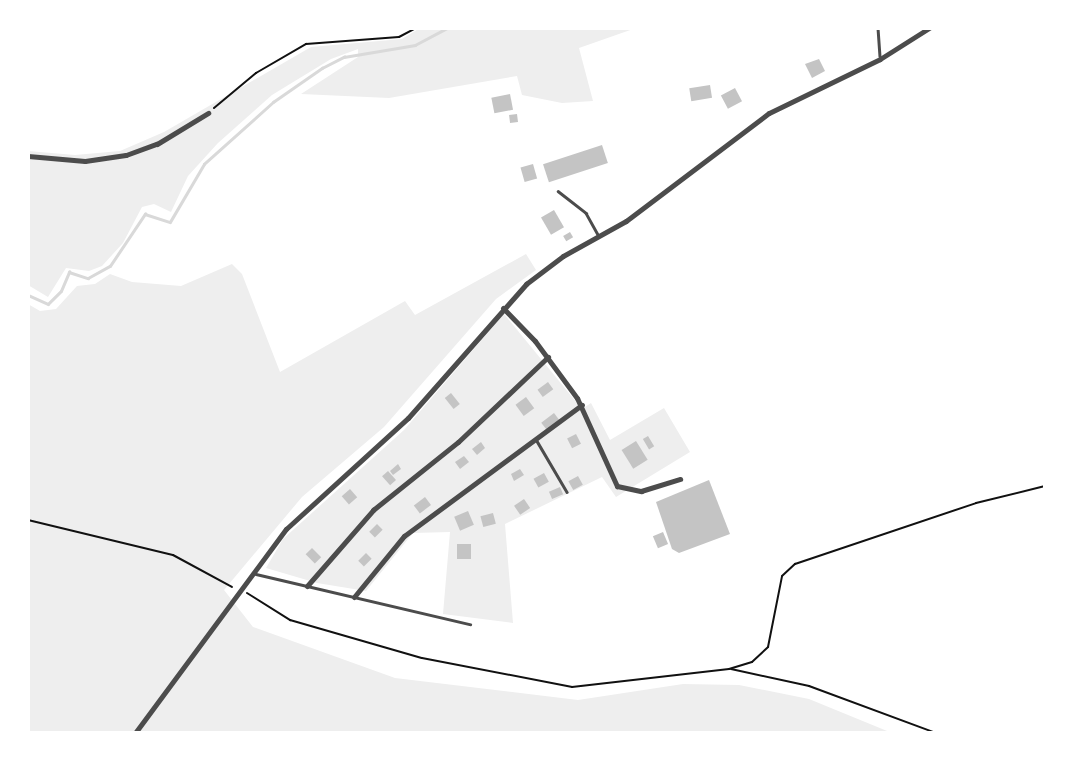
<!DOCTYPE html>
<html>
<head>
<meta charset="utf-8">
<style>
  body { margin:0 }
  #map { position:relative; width:1073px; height:761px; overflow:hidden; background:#fff; font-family:Lora,serif }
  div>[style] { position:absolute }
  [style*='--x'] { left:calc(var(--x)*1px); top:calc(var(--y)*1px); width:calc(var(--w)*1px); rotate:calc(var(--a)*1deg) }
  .green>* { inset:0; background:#eee }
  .stream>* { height:2.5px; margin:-1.25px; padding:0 1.25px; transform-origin:1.25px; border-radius:1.25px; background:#d9d9d9 }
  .building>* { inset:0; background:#c4c4c4; transform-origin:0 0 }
  .path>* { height:2px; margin:-1px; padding:0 1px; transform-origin:1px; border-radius:1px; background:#111 }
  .service>* { height:2.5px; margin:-1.25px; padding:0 1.25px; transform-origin:1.25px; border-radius:1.25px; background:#4c4c4c }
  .minor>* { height:5px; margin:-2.5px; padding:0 2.5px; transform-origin:2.5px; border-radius:2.5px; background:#4c4c4c }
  span { translate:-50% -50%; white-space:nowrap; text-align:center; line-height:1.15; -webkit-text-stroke:7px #fff; paint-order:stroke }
  .frame { position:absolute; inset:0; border:30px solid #fff; pointer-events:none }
</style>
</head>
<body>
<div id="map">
  <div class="green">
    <i style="clip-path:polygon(420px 28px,636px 28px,579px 48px,593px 101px,562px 103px,522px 95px,517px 76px,389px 98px,301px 94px,358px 57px,358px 49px,331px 59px,272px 95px,218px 143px,188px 176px,171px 212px,154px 204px,142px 207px,123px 243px,102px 266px,89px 271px,66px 268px,48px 297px,28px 285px,28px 151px,75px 155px,120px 151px,164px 132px,311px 47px,402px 39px)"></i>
    <i style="clip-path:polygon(526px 254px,536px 270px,496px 299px,384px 427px,302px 497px,224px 590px,253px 627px,395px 678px,578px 700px,683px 684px,739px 685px,809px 699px,892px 733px,28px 733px,28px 304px,40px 311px,56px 309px,77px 286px,95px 284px,110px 274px,132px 282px,181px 286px,232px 264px,242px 274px,280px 372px,405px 301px,415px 315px)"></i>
    <i style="clip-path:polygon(504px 314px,582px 409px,591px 403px,610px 440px,664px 408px,690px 452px,616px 497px,602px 477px,505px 524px,513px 623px,443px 614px,450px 532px,413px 533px,366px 591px,317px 583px,266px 568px,283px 539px,404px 430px)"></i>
  </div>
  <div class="stream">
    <i style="--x:28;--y:295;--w:22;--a:24"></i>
    <i style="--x:48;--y:304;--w:18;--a:-45"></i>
    <i style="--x:61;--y:291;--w:21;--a:-67"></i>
    <i style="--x:69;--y:272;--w:20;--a:18"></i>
    <i style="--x:88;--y:278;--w:25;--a:-29"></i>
    <i style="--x:110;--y:266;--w:63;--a:-56.1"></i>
    <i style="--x:145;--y:214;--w:26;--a:18"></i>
    <i style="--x:170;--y:222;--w:67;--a:-59.6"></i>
    <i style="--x:204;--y:164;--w:93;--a:-41.9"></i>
    <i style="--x:273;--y:102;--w:60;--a:-34.8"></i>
    <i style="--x:322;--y:68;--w:25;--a:-27"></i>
    <i style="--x:344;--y:57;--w:72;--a:-9.6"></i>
    <i style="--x:415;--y:45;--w:36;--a:-28"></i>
  </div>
  <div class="building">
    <i style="clip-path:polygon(819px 59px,825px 71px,812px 78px,805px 64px)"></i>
    <i style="left:710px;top:85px;width:13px;height:21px;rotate:81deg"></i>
    <i style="left:735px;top:88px;width:15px;height:16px;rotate:62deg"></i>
    <i style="left:510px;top:94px;width:16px;height:19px;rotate:79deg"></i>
    <i style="left:517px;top:114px;width:8px;height:8px;rotate:83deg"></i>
    <i style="left:602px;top:145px;width:19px;height:62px;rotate:72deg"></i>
    <i style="left:533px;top:164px;width:15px;height:13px;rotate:74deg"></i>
    <i style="left:554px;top:210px;width:20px;height:15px;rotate:60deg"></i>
    <i style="left:570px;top:232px;width:6px;height:8px;rotate:59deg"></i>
    <i style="left:548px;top:382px;width:9px;height:13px;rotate:54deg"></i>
    <i style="left:451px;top:393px;width:14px;height:8px;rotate:51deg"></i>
    <i style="left:526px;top:397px;width:14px;height:13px;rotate:54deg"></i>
    <i style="left:554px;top:413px;width:10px;height:16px;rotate:53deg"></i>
    <i style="left:576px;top:434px;width:11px;height:10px;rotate:63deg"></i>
    <i style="left:648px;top:436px;width:12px;height:6px;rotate:59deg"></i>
    <i style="left:636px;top:441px;width:22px;height:17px;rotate:58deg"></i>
    <i style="clip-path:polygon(481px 442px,485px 448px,477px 455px,472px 449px)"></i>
    <i style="clip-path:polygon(464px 456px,469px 462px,460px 469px,455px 462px)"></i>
    <i style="clip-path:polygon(398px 464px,401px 469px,393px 475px,390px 471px)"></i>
    <i style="clip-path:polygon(520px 469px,524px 475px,514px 481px,511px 474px)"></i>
    <i style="left:388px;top:471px;width:12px;height:8px;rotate:48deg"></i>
    <i style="left:544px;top:473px;width:10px;height:12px;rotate:61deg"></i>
    <i style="left:578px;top:476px;width:10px;height:11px;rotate:61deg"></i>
    <i style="clip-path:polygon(709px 480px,730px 534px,679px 553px,672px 549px,656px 502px)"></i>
    <i style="left:560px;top:487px;width:8px;height:12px;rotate:67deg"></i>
    <i style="left:350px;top:489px;width:11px;height:11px;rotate:49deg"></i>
    <i style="left:425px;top:497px;width:10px;height:14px;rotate:53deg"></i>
    <i style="left:524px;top:499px;width:11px;height:12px;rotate:56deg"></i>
    <i style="left:468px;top:511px;width:15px;height:15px;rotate:67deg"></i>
    <i style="left:493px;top:513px;width:11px;height:13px;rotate:75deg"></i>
    <i style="left:377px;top:524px;width:8px;height:11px;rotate:45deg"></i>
    <i style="left:663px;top:532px;width:13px;height:11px;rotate:67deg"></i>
    <i style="left:457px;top:544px;width:14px;height:15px"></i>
    <i style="left:312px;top:548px;width:13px;height:9px;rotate:45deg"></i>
    <i style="left:366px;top:553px;width:8px;height:11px;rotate:45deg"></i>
  </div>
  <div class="path">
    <i style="--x:214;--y:108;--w:55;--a:-39.8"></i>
    <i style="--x:256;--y:73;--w:58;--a:-30.1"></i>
    <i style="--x:306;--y:44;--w:93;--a:-4.3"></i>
    <i style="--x:399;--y:37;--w:19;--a:-28"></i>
    <i style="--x:28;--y:520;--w:149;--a:13.6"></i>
    <i style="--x:173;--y:555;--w:67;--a:28.5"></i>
    <i style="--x:247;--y:593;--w:51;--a:32.1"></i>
    <i style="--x:290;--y:620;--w:137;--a:16.1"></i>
    <i style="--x:422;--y:658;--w:153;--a:10.9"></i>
    <i style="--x:572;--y:687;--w:158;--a:-6.5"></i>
    <i style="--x:729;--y:669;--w:24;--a:-17"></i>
    <i style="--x:752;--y:662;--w:22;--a:-43"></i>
    <i style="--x:768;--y:647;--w:72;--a:-78.8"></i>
    <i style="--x:782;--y:576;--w:18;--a:-43"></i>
    <i style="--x:795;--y:564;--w:191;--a:-18.6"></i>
    <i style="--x:976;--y:503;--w:71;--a:-13.8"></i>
    <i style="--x:731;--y:669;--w:80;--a:12.3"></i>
    <i style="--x:809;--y:686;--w:135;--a:20.3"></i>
  </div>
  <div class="service">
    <i style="--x:878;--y:28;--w:28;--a:86"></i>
    <i style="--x:558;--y:191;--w:36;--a:38"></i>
    <i style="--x:586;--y:213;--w:26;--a:61"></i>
    <i style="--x:537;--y:441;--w:59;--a:59.5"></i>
    <i style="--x:256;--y:574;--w:220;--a:13.2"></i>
  </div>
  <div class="minor">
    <i style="--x:28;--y:156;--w:57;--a:5"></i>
    <i style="--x:85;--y:161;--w:41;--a:-8.3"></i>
    <i style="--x:126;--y:155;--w:33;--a:-20"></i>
    <i style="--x:157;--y:144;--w:60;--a:-31.3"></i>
    <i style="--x:503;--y:308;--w:46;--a:45.9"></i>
    <i style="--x:535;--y:341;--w:71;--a:53.6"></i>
    <i style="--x:577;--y:398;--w:97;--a:65.6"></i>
    <i style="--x:617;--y:486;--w:25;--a:12"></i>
    <i style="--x:641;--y:491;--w:41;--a:-17.1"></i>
    <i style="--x:307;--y:586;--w:101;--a:-49"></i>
    <i style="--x:373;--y:510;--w:109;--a:-38.7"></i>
    <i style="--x:458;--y:442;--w:124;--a:-43.4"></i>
    <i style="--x:354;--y:597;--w:79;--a:-50.7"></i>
    <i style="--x:404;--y:536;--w:221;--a:-36.4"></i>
    <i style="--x:135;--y:733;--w:254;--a:-53.5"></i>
    <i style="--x:286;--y:529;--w:165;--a:-42.3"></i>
    <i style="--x:408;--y:418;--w:179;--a:-48.6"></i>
    <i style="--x:526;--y:284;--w:46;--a:-37.1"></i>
    <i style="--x:563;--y:256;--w:72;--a:-29.1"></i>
    <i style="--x:626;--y:221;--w:179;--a:-37.1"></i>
    <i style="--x:769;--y:113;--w:123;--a:-25.9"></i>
    <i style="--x:880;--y:59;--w:58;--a:-32.3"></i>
  </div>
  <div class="frame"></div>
</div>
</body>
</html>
